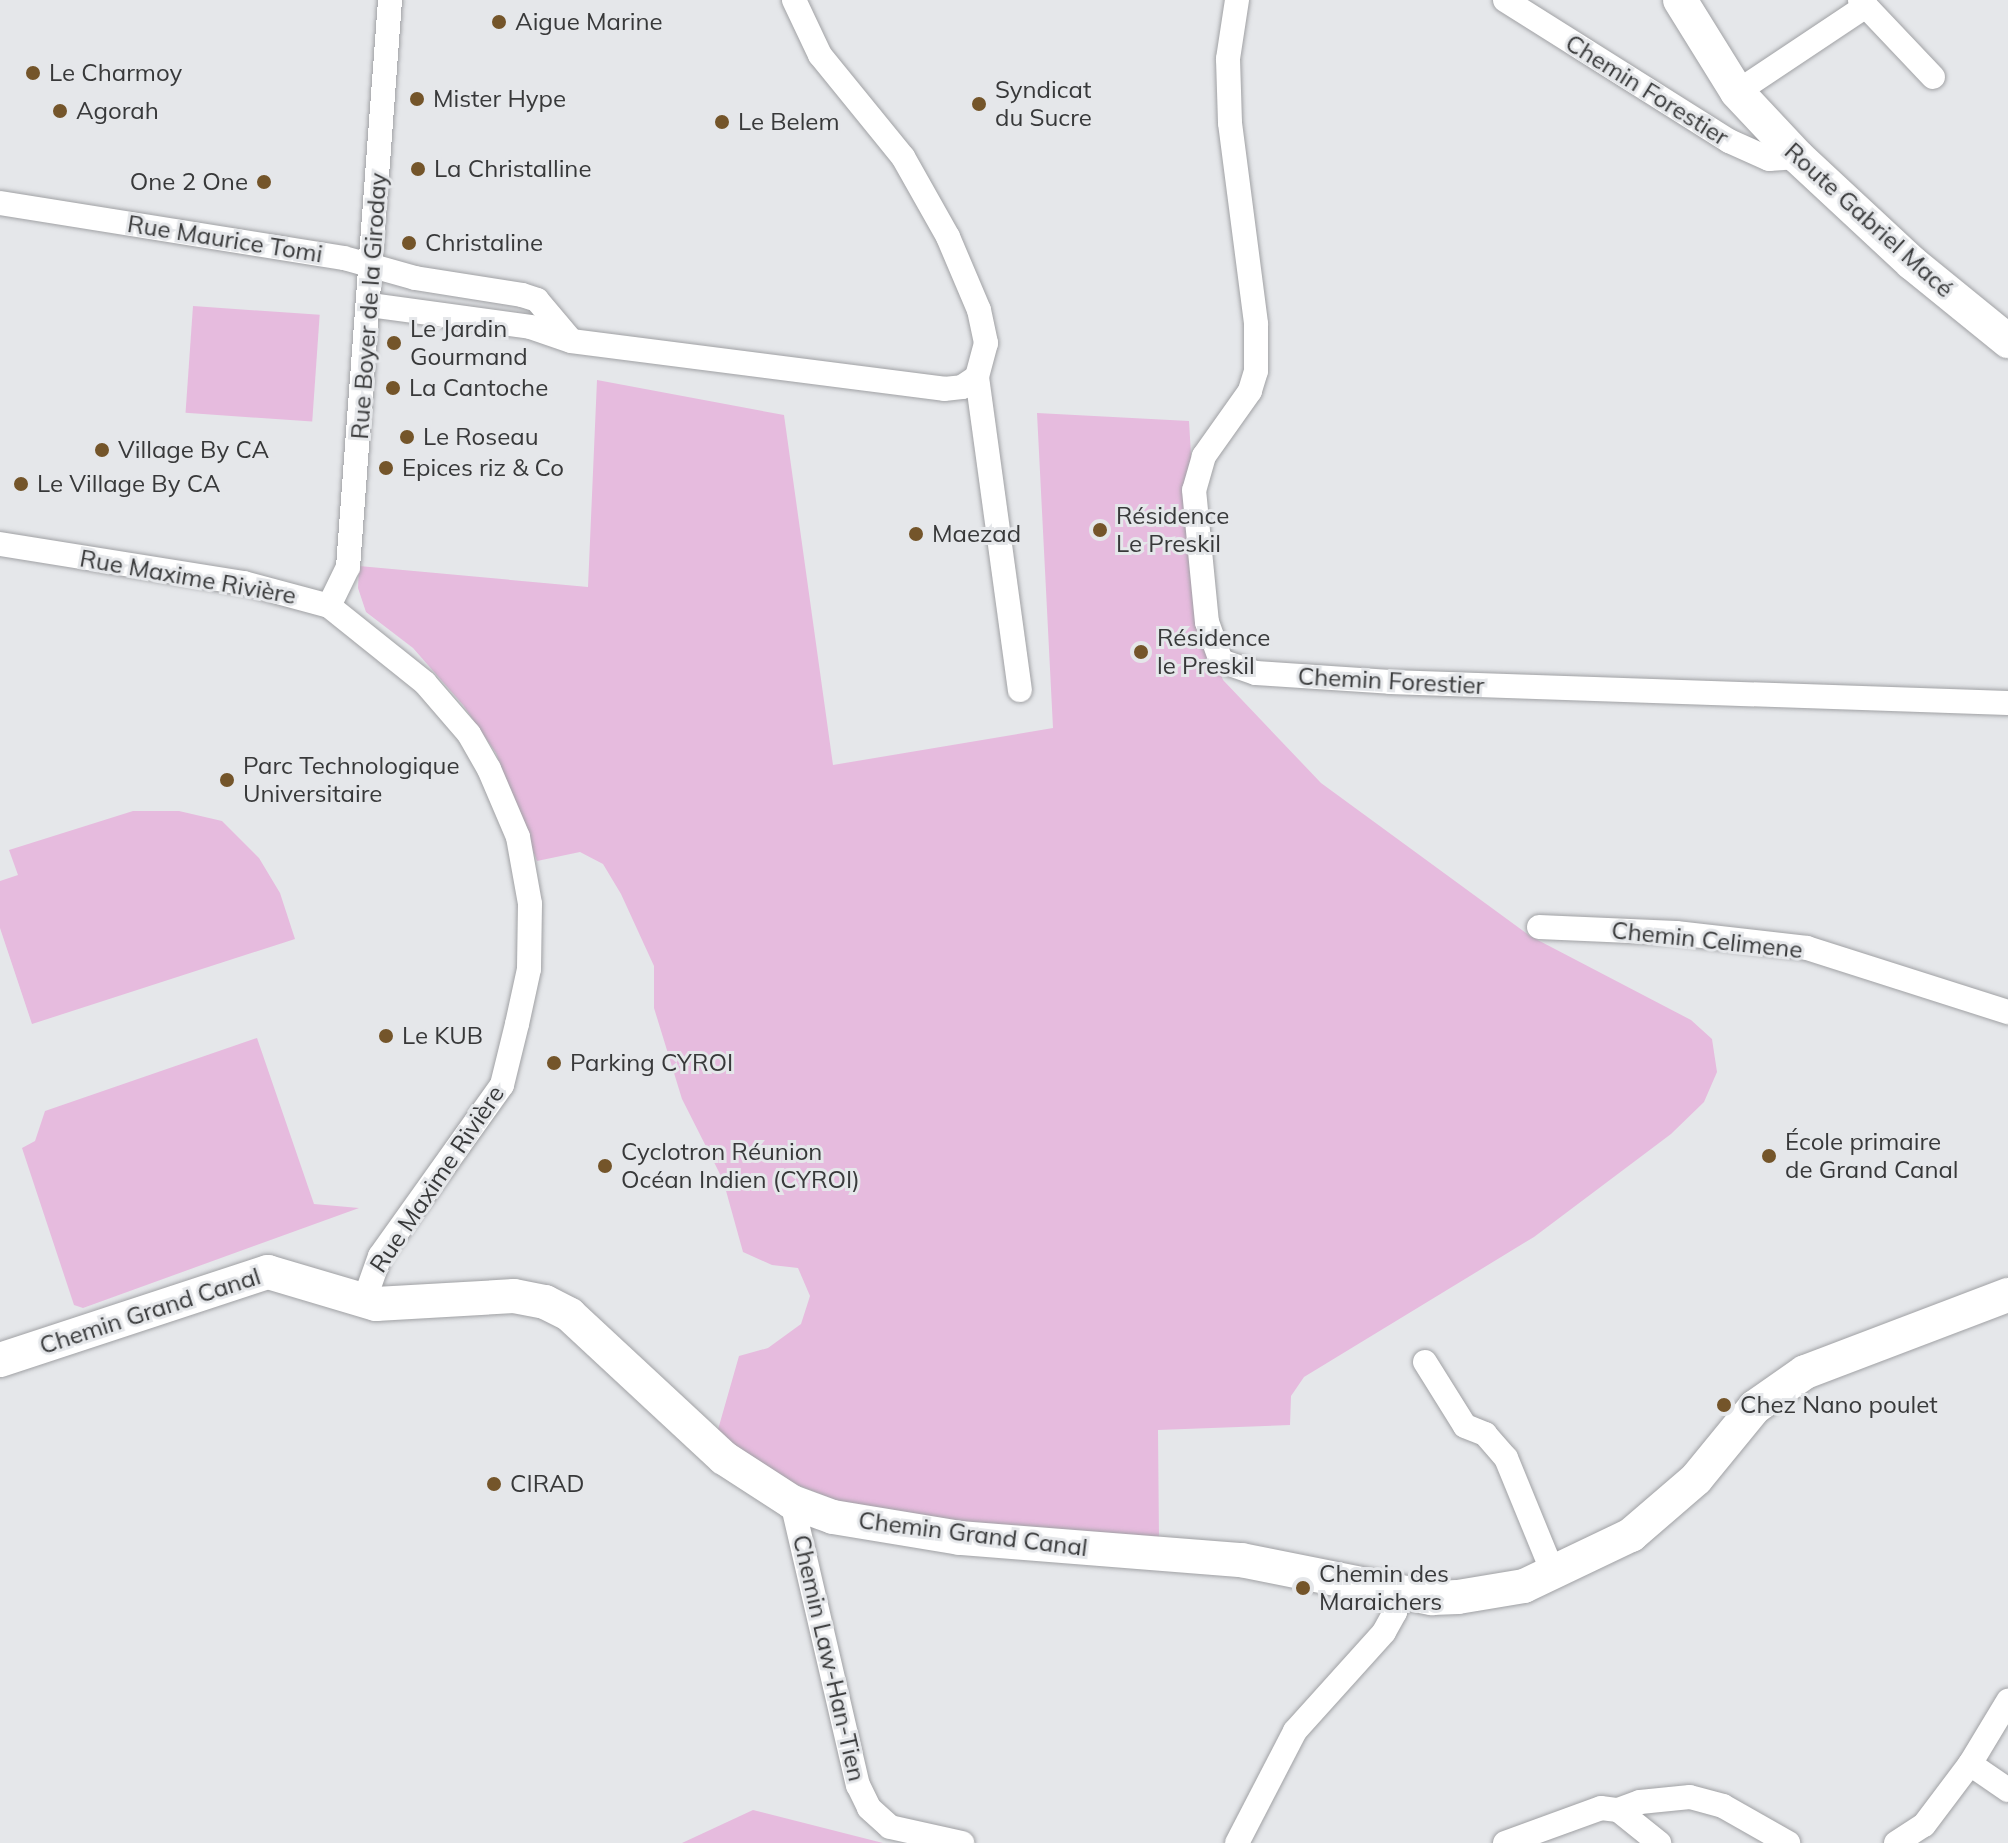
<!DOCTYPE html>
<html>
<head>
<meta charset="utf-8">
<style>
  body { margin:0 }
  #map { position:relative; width:2008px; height:1843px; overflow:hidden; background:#e5e7ea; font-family:Mulish,sans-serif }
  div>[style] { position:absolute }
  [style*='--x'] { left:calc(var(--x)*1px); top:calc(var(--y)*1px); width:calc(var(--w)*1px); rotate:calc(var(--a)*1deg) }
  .green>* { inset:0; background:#e6bbde; transform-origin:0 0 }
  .roads { filter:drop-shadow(0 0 2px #a0a1a4) drop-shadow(0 0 2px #a0a1a4) }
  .street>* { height:24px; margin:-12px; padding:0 12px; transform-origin:12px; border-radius:12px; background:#fff }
  .secondary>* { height:34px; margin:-17px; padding:0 17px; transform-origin:17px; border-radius:17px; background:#fff }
  .dots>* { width:22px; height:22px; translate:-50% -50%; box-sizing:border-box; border:4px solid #e5e7ea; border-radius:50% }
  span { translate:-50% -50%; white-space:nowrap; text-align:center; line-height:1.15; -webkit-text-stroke:6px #e5e7ea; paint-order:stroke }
  .poi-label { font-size:24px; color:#38393a }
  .left { translate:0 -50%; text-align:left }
  .right { translate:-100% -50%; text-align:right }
  .street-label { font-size:24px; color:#38393a }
</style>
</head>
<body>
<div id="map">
  <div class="green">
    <i style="left:193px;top:306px;width:127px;height:107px;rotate:4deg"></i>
    <i style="clip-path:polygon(597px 380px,784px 415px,833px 765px,1053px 728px,1037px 413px,1189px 421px,1201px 624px,1223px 680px,1321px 783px,1530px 936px,1691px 1020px,1712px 1039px,1717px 1072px,1704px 1102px,1671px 1134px,1534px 1237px,1304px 1377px,1291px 1396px,1290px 1425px,1158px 1430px,1159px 1538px,989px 1526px,840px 1502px,780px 1478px,717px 1433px,739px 1356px,768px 1348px,801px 1324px,810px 1296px,798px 1268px,772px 1265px,743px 1252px,723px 1180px,682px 1099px,654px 1008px,654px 966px,621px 894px,603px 864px,580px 852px,537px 861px,496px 753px,463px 705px,413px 648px,366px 612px,358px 588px,359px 566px,588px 587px)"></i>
    <i style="clip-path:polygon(133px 811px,179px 811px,222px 821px,259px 858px,280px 893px,295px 939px,32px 1024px,0 928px,0 881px,18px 875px,9px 850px)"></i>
    <i style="clip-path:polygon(257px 1038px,314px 1204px,359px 1208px,83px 1308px,74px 1305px,22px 1148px,35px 1141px,45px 1111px)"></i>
    <i style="clip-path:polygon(753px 1810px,883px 1843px,682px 1843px)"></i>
  </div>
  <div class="roads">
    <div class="street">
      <i style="--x:794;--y:0;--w:61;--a:64.7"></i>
      <i style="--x:820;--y:55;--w:132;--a:50.9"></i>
      <i style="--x:903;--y:157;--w:92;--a:60.6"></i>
      <i style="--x:948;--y:237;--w:79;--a:67"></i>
      <i style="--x:979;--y:310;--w:34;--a:78"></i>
      <i style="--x:986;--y:343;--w:35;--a:105"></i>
      <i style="--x:1237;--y:0;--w:60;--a:98.7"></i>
      <i style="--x:1228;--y:59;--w:64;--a:88.2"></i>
      <i style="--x:1230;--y:123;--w:203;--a:82.6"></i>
      <i style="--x:1256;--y:324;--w:47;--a:90"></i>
      <i style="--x:1256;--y:371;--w:21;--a:107"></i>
      <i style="--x:1250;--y:391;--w:80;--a:125.3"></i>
      <i style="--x:1204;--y:456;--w:35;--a:106"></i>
      <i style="--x:1194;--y:490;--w:133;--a:84.4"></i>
      <i style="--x:1207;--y:622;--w:41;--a:70.3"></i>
      <i style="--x:1221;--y:661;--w:37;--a:19"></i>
      <i style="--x:1256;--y:673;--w:134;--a:3.8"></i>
      <i style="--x:1390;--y:682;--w:618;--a:1.95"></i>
      <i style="--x:1505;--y:0;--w:265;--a:32.2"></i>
      <i style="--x:1729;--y:141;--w:44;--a:24.2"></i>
      <i style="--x:1769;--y:159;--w:29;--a:-4"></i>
      <i style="--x:1860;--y:0;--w:106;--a:46.5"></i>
      <i style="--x:1737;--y:92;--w:155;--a:-33.7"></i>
      <i style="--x:0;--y:203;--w:348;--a:9.1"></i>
      <i style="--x:344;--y:258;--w:74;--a:15.7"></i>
      <i style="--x:415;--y:278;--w:108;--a:9"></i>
      <i style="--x:522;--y:295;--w:16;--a:18"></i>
      <i style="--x:537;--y:300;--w:51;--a:49.8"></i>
      <i style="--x:370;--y:305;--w:162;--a:7.8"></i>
      <i style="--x:530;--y:327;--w:43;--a:18.9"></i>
      <i style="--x:571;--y:341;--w:376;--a:7.3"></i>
      <i style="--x:944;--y:389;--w:18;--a:-6"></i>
      <i style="--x:962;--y:387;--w:18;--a:-34"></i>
      <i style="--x:977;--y:377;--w:316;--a:82.2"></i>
      <i style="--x:0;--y:544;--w:247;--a:9.1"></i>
      <i style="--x:244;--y:583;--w:88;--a:15.1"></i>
      <i style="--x:329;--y:606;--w:123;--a:38.7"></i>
      <i style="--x:425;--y:683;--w:67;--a:49.2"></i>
      <i style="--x:469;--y:734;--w:40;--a:60.3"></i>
      <i style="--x:489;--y:769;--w:74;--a:66.9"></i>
      <i style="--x:518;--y:837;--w:68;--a:79.8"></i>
      <i style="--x:530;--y:904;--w:65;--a:90.9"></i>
      <i style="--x:529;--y:969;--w:56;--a:102.3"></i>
      <i style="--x:517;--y:1024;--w:63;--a:103.8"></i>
      <i style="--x:502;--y:1085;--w:210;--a:125.5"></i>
      <i style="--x:380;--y:1256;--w:48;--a:109.6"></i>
      <i style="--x:329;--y:606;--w:43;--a:-64"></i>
      <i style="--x:348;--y:567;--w:569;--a:-85.76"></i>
      <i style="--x:1539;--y:927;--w:137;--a:2.5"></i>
      <i style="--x:1676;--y:933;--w:132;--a:6.5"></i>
      <i style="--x:1807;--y:948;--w:211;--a:17.7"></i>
      <i style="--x:1425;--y:1362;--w:75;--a:58"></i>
      <i style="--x:1465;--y:1426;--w:22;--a:22"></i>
      <i style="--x:1485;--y:1434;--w:32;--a:49"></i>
      <i style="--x:1506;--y:1458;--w:126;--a:67.7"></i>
      <i style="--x:792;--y:1502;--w:291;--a:76.9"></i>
      <i style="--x:858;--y:1785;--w:25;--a:64"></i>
      <i style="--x:869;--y:1808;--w:28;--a:42"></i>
      <i style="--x:890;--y:1827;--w:74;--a:12.5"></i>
      <i style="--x:1970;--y:1764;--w:46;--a:34.4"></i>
      <i style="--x:1618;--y:1810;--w:23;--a:-20"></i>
      <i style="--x:1640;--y:1802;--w:50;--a:-5.7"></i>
      <i style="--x:1690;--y:1797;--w:34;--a:15"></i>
      <i style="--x:1723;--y:1806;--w:75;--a:29.6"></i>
      <i style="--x:1237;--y:1843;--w:126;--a:-62.6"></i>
      <i style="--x:1295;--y:1731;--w:133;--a:-48"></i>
      <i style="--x:1384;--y:1632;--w:23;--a:-61"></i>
      <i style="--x:1395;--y:1612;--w:21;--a:-87"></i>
      <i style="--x:1505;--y:1843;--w:102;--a:-20"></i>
      <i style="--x:1601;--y:1808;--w:17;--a:7"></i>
      <i style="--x:1618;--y:1810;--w:53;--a:38.8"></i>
      <i style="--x:1896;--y:1843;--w:33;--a:-33"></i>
      <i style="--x:1924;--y:1825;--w:76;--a:-53"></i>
      <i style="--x:1970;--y:1764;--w:74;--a:-58.9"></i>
    </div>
    <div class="secondary">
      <i style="--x:1680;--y:0;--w:108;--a:58.2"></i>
      <i style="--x:1737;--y:92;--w:89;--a:46.8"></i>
      <i style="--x:1798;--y:157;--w:156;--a:42.9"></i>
      <i style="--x:1912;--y:263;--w:124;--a:39.1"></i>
      <i style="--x:0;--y:1360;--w:282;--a:-18.2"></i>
      <i style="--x:268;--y:1272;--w:113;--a:16.5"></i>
      <i style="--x:376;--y:1304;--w:138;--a:-3.3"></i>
      <i style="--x:514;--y:1296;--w:32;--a:11"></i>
      <i style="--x:545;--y:1302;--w:28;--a:27"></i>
      <i style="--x:570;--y:1315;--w:210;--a:42.9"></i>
      <i style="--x:724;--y:1458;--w:81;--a:32.9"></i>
      <i style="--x:792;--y:1502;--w:44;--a:20.1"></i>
      <i style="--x:833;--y:1517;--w:129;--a:9.4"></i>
      <i style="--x:960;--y:1538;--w:282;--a:4.5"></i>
      <i style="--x:1241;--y:1560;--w:195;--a:11.3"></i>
      <i style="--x:1432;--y:1598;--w:26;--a:-2"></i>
      <i style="--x:1458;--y:1597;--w:67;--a:-9.5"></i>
      <i style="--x:1524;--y:1586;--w:119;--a:-25.5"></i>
      <i style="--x:1631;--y:1535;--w:86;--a:-40.7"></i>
      <i style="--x:1696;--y:1479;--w:93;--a:-50.7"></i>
      <i style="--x:1755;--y:1407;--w:61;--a:-35"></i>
      <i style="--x:1805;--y:1372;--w:217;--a:-20.8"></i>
    </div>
  </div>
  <div class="dots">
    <i style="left:499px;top:22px;background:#74552a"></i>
    <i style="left:33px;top:73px;background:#74552a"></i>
    <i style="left:417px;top:99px;background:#74552a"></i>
    <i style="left:979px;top:104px;background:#74552a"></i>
    <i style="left:60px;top:111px;background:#74552a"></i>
    <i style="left:722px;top:122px;background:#74552a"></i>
    <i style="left:418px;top:169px;background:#74552a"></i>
    <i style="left:264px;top:182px;background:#74552a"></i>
    <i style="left:409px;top:243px;background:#74552a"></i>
    <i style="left:394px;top:343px;background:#74552a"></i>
    <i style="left:393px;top:388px;background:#74552a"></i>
    <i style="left:407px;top:437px;background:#74552a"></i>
    <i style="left:102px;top:450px;background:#74552a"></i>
    <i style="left:386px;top:468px;background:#74552a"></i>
    <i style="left:21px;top:484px;background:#74552a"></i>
    <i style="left:1100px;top:530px;background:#74552a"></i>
    <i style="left:916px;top:534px;background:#74552a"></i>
    <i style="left:1141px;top:652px;background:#74552a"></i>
    <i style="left:227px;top:780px;background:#74552a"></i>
    <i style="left:386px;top:1036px;background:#74552a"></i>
    <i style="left:554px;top:1063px;background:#74552a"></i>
    <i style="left:1769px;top:1156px;background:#74552a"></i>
    <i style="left:605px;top:1166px;background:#74552a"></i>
    <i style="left:1724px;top:1405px;background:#74552a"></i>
    <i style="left:494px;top:1484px;background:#74552a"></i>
    <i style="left:1303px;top:1588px;background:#74552a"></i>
  </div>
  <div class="poi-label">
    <span class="left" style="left:515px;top:22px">Aigue Marine</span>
    <span class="left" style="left:49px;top:73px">Le Charmoy</span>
    <span class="left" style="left:995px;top:104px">Syndicat<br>du Sucre</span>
    <span class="left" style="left:433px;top:99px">Mister Hype</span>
    <span class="left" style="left:76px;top:111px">Agorah</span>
    <span class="left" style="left:738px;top:122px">Le Belem</span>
    <span class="left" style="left:434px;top:169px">La Christalline</span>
    <span class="right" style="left:248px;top:182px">One 2 One</span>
    <span class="left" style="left:425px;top:243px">Christaline</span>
    <span class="left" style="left:410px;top:343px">Le Jardin<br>Gourmand</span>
    <span class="left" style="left:409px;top:388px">La Cantoche</span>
    <span class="left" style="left:423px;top:437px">Le Roseau</span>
    <span class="left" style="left:118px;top:450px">Village By CA</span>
    <span class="left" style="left:402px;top:468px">Epices riz &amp; Co</span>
    <span class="left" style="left:37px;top:484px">Le Village By CA</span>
    <span class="left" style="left:1116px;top:530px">Résidence<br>Le Preskil</span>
    <span class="left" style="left:932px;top:534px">Maezad</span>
    <span class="left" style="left:1157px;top:652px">Résidence<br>le Preskil</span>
    <span class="left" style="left:243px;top:780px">Parc Technologique<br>Universitaire</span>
    <span class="left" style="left:402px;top:1036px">Le KUB</span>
    <span class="left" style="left:570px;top:1063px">Parking CYROI</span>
    <span class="left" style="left:1785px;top:1156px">École primaire<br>de Grand Canal</span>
    <span class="left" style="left:621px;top:1166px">Cyclotron Réunion<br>Océan Indien (CYROI)</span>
    <span class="left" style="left:1740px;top:1405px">Chez Nano poulet</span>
    <span class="left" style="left:510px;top:1484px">CIRAD</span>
    <span class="left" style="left:1319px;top:1588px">Chemin des<br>Maraichers</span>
  </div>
  <div class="street-label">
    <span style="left:1647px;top:90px;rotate:32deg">Chemin Forestier</span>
    <span style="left:1869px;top:220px;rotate:42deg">Route Gabriel Macé</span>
    <span style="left:225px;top:239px;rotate:9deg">Rue Maurice Tomi</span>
    <span style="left:369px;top:306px;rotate:-86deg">Rue Boyer de la Giroday</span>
    <span style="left:188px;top:577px;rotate:10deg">Rue Maxime Rivière</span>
    <span style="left:1391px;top:681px;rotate:3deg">Chemin Forestier</span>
    <span style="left:1707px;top:940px;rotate:6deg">Chemin Celimene</span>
    <span style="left:437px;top:1179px;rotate:-56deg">Rue Maxime Rivière</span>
    <span style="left:150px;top:1311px;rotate:-18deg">Chemin Grand Canal</span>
    <span style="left:973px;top:1534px;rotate:7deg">Chemin Grand Canal</span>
    <span style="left:829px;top:1658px;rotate:77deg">Chemin Law-Han-Tien</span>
  </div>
</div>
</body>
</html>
